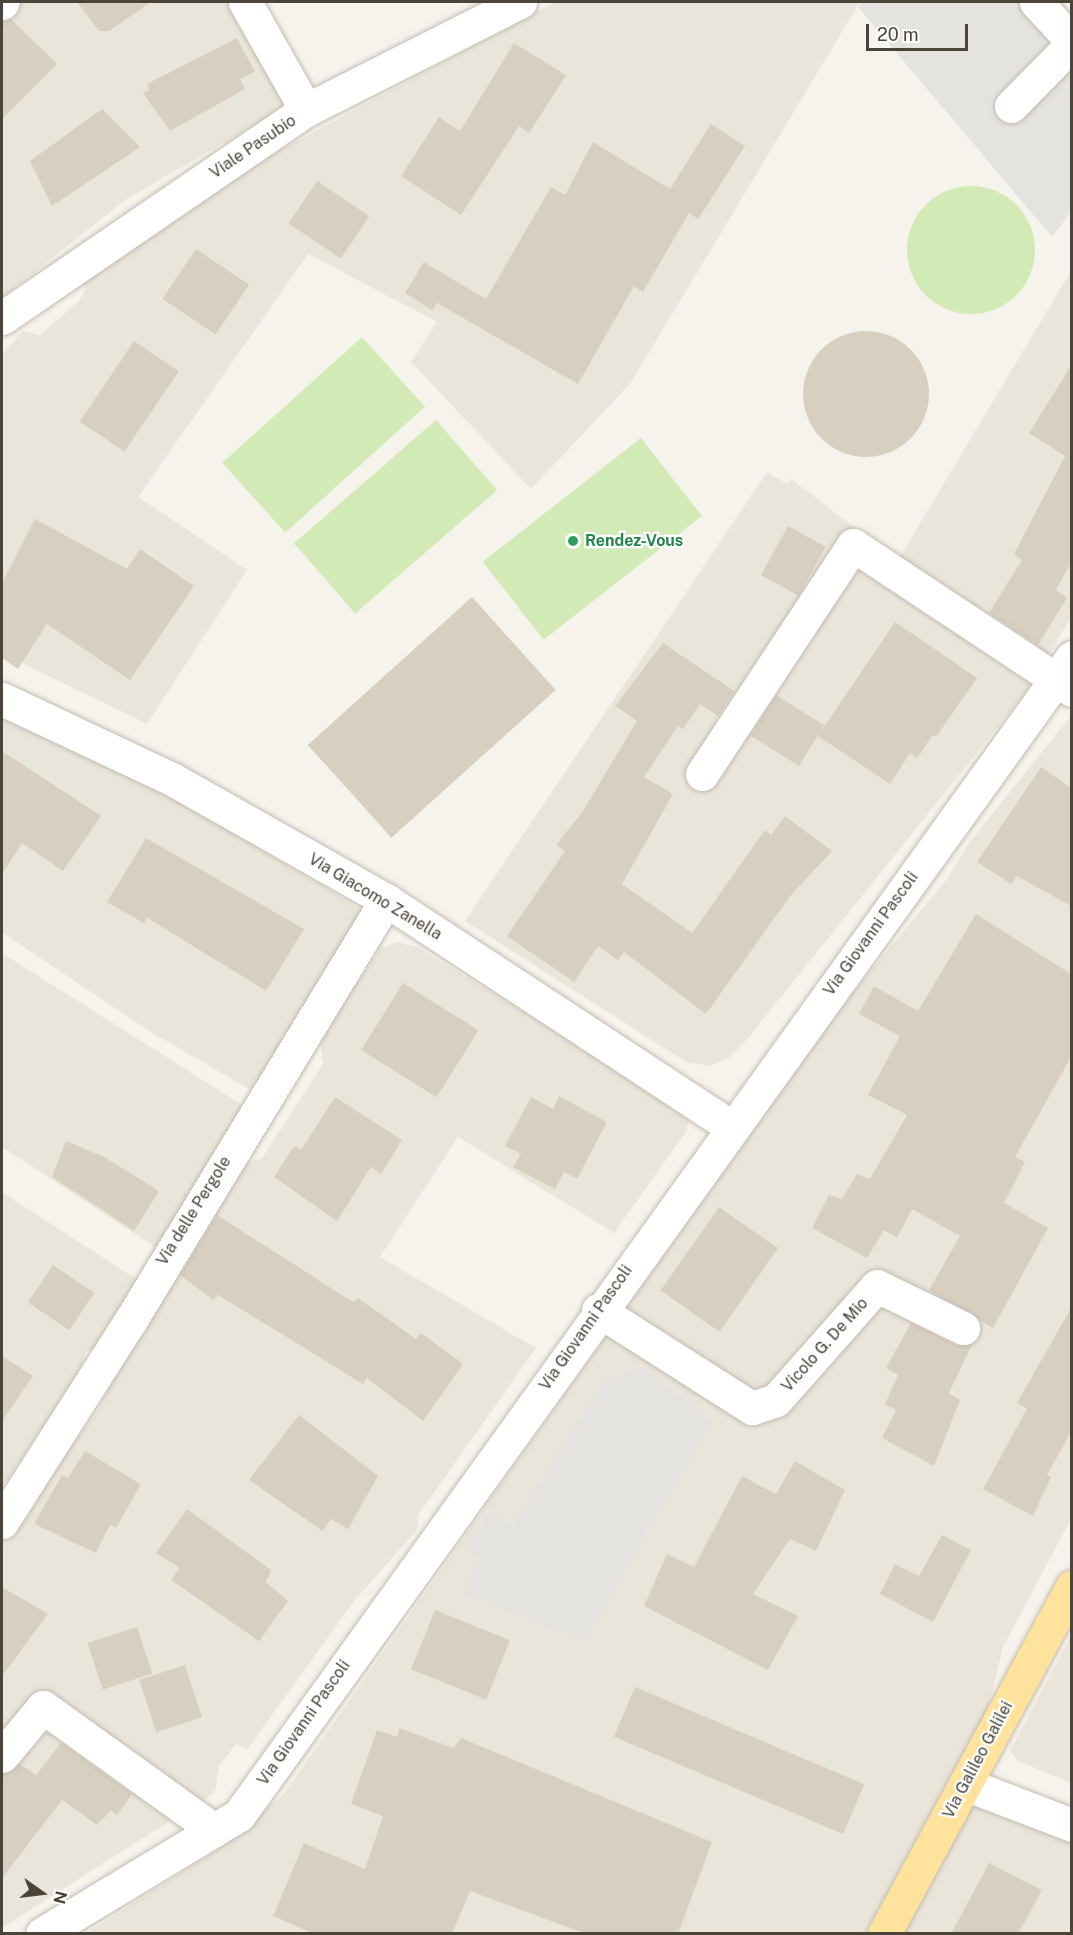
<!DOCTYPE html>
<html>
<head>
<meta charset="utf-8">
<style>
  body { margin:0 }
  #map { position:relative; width:1073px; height:1935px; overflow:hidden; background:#f6f3ec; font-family:"Public Sans",sans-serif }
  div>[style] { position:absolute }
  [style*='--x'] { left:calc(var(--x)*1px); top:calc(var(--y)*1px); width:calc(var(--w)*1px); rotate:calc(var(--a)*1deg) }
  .residential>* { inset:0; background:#eae5da }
  .green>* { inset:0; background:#d2eab5; transform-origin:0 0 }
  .round { border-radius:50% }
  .parking>* { inset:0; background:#e5e3e0 }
  .building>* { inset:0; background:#d8cfc1; transform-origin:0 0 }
  .roads { filter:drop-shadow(0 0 2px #c2bbae) drop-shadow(0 0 2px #c2bbae) }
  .minor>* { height:33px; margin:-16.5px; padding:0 16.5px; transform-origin:16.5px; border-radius:16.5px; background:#fff }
  .major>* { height:33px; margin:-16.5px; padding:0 16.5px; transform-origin:16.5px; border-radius:16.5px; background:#ffe39c }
  .dots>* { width:16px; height:16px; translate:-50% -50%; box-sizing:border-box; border:3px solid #fff; border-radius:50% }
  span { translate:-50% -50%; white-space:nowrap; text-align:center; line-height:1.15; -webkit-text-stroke:4.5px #fff; paint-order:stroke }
  .street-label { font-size:16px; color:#4b4439 }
  .leisure-label { font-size:16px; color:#27864d; font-weight:700 }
  .left { translate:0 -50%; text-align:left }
  .frame { position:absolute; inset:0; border:3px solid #4b4439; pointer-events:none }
  .north { position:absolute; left:12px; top:1863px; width:60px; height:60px; -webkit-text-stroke:4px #fff; paint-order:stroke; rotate:104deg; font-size:16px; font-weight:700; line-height:24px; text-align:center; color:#4b4439 }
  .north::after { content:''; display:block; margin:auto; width:21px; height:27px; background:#4b4439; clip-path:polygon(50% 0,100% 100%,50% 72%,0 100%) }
  .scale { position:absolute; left:866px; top:24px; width:102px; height:27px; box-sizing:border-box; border:3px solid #4b4439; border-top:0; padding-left:8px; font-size:18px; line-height:21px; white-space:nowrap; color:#4b4439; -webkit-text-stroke:4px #fff; paint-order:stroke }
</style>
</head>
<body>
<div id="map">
  <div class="residential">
    <i style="clip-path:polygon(22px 2px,251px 2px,286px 107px,125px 200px,2px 298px,2px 17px)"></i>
    <i style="clip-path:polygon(555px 2px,860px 2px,630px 384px,531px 489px,411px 362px,437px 322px,308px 254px,138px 497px,247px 570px,147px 724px,2px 653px,2px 354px,23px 331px,40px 335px,79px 301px,86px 289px,82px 279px,206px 190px)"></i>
    <i style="clip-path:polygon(1071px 271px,1071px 618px,1025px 693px,744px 1043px,729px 1058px,709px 1066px,686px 1062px,465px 921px,767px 472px,787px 484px,791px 479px,898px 560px)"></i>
    <i style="clip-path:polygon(2px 704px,152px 783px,362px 910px,261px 1096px,149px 1031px,2px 932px)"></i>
    <i style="clip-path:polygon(1071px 716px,1071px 1519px,1003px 1647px,989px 1705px,865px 1933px,85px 1934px,219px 1849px,283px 1795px,815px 1038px,947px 879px,968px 844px)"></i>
    <i style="clip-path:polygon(397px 942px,417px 947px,681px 1108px,688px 1121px,686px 1132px,614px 1233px,458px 1137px,380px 1257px,536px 1348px,419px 1514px,417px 1530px,354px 1601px,247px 1750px,236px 1744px,219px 1766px,215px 1792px,2px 1928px,2px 1540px,98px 1410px,149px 1307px,239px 1166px,262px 1158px,323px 1064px,320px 1038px,381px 948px)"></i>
    <i style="clip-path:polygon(2px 953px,247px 1108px,163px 1252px,2px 1147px)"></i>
    <i style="clip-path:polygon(2px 1192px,145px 1285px,101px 1348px,86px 1351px,77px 1377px,3px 1485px,2px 1504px)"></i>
    <i style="clip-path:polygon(1071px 1636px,1072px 1783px,1071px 1783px,1018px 1761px,1010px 1751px)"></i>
    <i style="clip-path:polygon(956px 1796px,1071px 1840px,1071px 1933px,883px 1934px)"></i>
  </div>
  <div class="green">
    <i class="round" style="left:907px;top:186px;width:128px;height:128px"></i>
    <i style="left:362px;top:337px;width:94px;height:188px;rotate:48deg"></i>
    <i style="left:436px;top:420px;width:93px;height:188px;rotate:49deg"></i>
    <i style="left:641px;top:438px;width:99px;height:201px;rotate:52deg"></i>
  </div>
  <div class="parking">
    <i style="clip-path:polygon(862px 2px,1020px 2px,1071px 68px,1071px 212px,1052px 237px,858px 7px)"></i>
    <i style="clip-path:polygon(643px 1368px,711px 1422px,584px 1641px,466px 1593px,479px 1558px,466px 1549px,488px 1512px,512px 1525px,605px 1381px)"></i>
  </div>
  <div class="building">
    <i style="clip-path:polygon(77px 2px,151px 2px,109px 31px,99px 31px)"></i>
    <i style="clip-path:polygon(11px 19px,57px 64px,2px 119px,2px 21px)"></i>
    <i style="clip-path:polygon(237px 38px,255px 72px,240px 79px,245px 89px,170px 131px,143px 93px,149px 90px,147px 84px)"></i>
    <i style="clip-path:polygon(514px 43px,566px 75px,529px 133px,519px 126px,461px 215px,401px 176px,439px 117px,460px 131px)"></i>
    <i style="clip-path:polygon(102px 109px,140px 147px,52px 206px,30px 161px)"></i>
    <i style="clip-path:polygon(711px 124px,745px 146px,698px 219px,689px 213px,643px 292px,634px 286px,578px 384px,437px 303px,432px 310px,405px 293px,424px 262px,486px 299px,551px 187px,565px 195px,593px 142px,670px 189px)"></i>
    <i style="left:317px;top:181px;width:63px;height:51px;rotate:34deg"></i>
    <i style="left:196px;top:249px;width:64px;height:60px;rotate:34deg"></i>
    <i class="round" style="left:803px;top:331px;width:126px;height:126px"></i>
    <i style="left:134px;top:341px;width:54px;height:97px;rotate:34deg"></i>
    <i style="clip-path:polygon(1071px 366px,1071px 563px,1056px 590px,1067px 598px,1038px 645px,989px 613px,1022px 560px,1014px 554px,1065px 456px,1029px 433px)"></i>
    <i style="clip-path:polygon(35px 519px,127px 569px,140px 549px,194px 586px,130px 680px,47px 624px,18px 669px,2px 658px,2px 583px)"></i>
    <i style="left:788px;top:526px;width:43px;height:56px;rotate:29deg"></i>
    <i style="left:472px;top:597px;width:125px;height:221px;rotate:48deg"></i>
    <i style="clip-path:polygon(895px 622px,977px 678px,936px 737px,933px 735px,917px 758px,910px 753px,890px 784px,818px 736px)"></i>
    <i style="clip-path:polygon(663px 643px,734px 691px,718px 716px,700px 704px,683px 729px,678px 726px,644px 777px,673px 794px,622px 884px,692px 933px,765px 830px,771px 835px,785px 816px,832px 851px,791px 895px,706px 1014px,624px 952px,618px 960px,598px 946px,574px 982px,507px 936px,565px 851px,556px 845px,583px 811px,637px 721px,615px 706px)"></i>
    <i style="left:776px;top:695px;width:57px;height:48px;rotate:32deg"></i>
    <i style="clip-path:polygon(2px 751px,101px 816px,63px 871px,22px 843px,2px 874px)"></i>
    <i style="clip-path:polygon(1041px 767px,1071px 788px,1071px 906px,1017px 876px,1011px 884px,977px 862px)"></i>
    <i style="clip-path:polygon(146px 838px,304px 929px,266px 991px,146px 917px,145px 924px,107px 902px)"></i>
    <i style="clip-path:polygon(976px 914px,1071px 974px,1071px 1057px,1015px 1157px,1025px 1162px,1004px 1203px,1048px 1228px,993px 1328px,929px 1290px,960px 1236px,912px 1209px,897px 1238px,884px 1230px,867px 1258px,812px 1228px,829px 1195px,842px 1199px,857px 1174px,870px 1179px,907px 1115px,868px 1095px,900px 1036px,859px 1014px,874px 986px,918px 1011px)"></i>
    <i style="left:403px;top:983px;width:89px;height:79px;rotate:32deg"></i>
    <i style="clip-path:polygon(559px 1096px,607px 1122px,577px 1179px,564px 1172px,555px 1189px,513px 1167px,521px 1154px,505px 1146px,531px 1097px,553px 1109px)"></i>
    <i style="clip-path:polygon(335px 1097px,402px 1140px,381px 1174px,371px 1167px,337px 1221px,274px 1177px,294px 1146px,301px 1150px)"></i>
    <i style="clip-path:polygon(66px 1141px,104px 1157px,159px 1191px,134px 1231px,52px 1177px)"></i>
    <i style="left:719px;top:1207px;width:72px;height:102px;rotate:35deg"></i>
    <i style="clip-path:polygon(217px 1215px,353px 1302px,358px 1298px,416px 1339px,421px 1333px,463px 1364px,423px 1421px,367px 1378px,363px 1384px,218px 1295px,213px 1300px,180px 1275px)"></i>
    <i style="left:53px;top:1265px;width:50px;height:45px;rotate:34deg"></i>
    <i style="clip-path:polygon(1071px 1308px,1071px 1432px,1047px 1475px,1051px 1477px,1033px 1516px,983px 1489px,1027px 1409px,1017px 1403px)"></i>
    <i style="clip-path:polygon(911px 1323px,955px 1345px,972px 1344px,949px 1393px,960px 1400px,934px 1466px,882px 1438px,896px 1410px,885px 1404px,898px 1375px,886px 1368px)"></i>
    <i style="clip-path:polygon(2px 1356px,33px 1376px,2px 1421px)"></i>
    <i style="clip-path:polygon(299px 1415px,378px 1476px,348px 1529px,331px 1519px,323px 1531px,249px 1480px)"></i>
    <i style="clip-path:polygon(85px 1451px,141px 1484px,116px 1528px,111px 1525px,107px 1530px,96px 1553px,34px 1524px,62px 1475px,68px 1478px)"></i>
    <i style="clip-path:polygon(795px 1461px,845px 1490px,816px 1551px,790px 1539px,753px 1594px,798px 1616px,768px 1670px,644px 1606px,667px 1554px,694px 1567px,742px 1476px,776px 1494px)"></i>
    <i style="clip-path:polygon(187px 1509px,271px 1570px,266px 1582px,288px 1601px,259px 1641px,171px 1580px,180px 1568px,156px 1553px)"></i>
    <i style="clip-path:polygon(942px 1535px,971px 1550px,933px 1622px,880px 1594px,895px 1564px,919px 1576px)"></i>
    <i style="clip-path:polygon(2px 1587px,48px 1614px,2px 1676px)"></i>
    <i style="left:435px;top:1610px;width:81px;height:64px;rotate:22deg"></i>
    <i style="left:137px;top:1627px;width:49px;height:52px;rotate:72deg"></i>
    <i style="left:185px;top:1665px;width:55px;height:48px;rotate:72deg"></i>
    <i style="left:635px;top:1687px;width:249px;height:54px;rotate:23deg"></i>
    <i style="clip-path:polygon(399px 1728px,453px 1748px,461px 1738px,712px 1842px,678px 1934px,586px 1934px,470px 1891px,452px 1934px,314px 1934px,273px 1916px,304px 1843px,365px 1869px,383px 1816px,351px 1804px,377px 1730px,397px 1737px)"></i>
    <i style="clip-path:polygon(61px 1743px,132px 1794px,117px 1815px,111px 1810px,97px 1825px,62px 1800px,2px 1878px,2px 1774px,20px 1764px,36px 1775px)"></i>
    <i style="clip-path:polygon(989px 1863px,1042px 1890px,1018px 1934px,951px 1934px)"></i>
  </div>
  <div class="roads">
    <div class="minor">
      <i style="--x:245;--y:2;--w:124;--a:60.5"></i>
      <i style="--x:1036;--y:2;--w:53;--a:47.3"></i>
      <i style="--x:2;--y:3;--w:1;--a:-45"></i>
      <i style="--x:1011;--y:106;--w:87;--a:-45.5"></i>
      <i style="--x:2;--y:318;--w:368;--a:-34.4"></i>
      <i style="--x:306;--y:110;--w:240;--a:-26.8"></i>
      <i style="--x:2;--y:699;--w:188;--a:25.2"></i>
      <i style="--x:172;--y:779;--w:246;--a:29.5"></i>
      <i style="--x:386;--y:900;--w:412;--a:33.3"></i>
      <i style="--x:702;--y:774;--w:274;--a:-56.6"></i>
      <i style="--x:853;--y:545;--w:263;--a:33.5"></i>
      <i style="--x:598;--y:1310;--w:183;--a:32.5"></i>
      <i style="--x:752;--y:1408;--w:25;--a:-18"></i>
      <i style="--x:776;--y:1400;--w:152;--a:-48.5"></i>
      <i style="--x:877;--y:1286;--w:96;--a:26"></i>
      <i style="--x:2;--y:1522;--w:236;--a:-57.5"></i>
      <i style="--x:129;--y:1323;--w:495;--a:-58.7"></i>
      <i style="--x:2;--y:1756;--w:64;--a:-50.1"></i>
      <i style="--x:43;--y:1707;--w:211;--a:35.7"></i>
      <i style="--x:965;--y:1784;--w:115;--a:21"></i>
      <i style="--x:42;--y:1934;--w:230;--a:-31.1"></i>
      <i style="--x:239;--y:1815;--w:1426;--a:-54.27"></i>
    </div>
    <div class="major">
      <i style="--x:884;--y:1934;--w:395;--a:-61.6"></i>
    </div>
  </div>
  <div class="dots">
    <i style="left:573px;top:541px;background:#2e9e5b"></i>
  </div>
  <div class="street-label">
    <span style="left:253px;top:147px;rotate:-34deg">Viale Pasubio</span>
    <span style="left:375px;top:897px;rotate:31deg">Via Giacomo Zanella</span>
    <span style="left:871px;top:934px;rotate:-54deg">Via Giovanni Pascoli</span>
    <span style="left:194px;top:1211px;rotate:-58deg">Via delle Pergole</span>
    <span style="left:586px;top:1328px;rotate:-55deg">Via Giovanni Pascoli</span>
    <span style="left:825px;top:1345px;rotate:-48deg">Vicolo G. De Mio</span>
    <span style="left:304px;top:1723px;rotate:-55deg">Via Giovanni Pascoli</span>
    <span style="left:978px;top:1760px;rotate:-62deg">Via Galileo Galilei</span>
  </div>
  <div class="leisure-label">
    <span class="left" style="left:585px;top:541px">Rendez-Vous</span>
  </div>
  <div class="frame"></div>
  <div class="north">N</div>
  <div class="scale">20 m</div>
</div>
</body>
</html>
